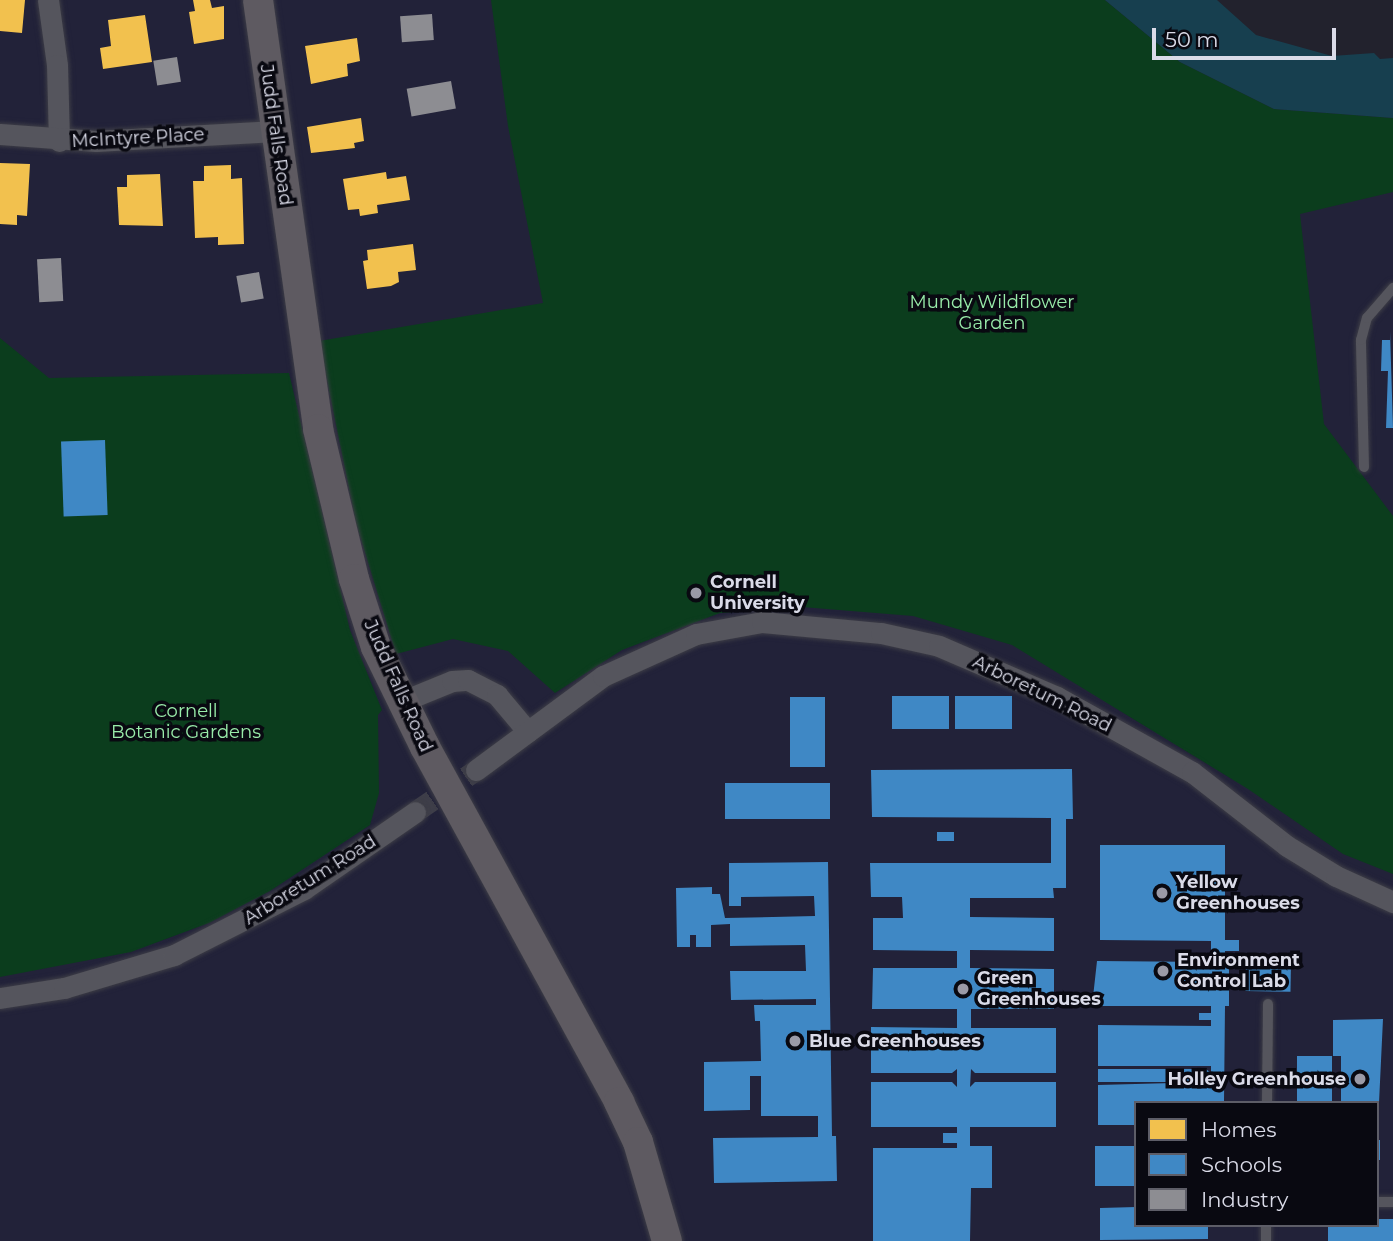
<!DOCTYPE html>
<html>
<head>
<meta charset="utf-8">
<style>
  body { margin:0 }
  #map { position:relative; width:1393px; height:1241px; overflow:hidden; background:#22222d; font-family:Montserrat,sans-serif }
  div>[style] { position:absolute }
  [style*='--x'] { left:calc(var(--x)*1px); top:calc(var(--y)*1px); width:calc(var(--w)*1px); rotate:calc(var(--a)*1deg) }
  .built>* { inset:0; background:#222239 }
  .green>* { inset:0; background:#0b3d1d }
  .water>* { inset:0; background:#173f4f }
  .homes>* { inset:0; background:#f2c14e }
  .schools>* { inset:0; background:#3f88c5; transform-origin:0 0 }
  .industry>* { inset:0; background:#8d8d92; transform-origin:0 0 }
  .street-tunnel>* { height:21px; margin-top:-10.5px; transform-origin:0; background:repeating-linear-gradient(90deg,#3e3e49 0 21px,transparent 0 31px) }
  .roads { filter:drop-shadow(0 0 2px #3d3d46) drop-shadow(0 0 2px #3d3d46) }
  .lane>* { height:10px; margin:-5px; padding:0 5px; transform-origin:5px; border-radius:5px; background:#55555d }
  .street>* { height:21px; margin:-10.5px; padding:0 10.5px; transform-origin:10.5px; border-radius:10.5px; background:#55555d }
  .secondary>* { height:30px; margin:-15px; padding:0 15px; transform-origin:15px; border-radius:15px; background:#5e5a61 }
  .dots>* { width:19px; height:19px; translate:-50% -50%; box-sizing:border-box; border:4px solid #090911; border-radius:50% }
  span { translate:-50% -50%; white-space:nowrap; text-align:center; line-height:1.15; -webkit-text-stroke:7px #090911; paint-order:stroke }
  .street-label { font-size:18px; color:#dadbe8 }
  .park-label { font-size:18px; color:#99ecaa }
  .poi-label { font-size:18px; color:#dadbe8; font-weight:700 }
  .left { translate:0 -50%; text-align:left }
  .right { translate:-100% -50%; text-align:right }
  .legend { position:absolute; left:1134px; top:1101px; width:245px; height:126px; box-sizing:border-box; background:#090911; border:2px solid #5d5d67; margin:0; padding:9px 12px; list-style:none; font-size:21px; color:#dadbe8 }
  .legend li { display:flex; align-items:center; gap:14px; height:35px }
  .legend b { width:35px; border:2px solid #5d5d67 }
  .scale { position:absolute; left:1152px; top:28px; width:184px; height:32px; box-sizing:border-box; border:4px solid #dadbe8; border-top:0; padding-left:9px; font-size:21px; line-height:24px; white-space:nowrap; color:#dadbe8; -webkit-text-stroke:5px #090911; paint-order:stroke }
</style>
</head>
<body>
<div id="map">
  <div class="built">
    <i style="clip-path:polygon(evenodd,0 0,1173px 0,1226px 53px,1393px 83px,1393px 1241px,0 1241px,0 0,1136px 1103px,1377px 1103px,1377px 1225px,1136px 1225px,1136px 1103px)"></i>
  </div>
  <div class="green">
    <i style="clip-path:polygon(491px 0,1105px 0,1180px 62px,1274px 109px,1393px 118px,1393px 192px,1300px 214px,1324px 424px,1393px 516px,1393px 874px,1343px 854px,1248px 789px,1012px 645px,913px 616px,802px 607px,720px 613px,622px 650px,555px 693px,508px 651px,453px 639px,396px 654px,356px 523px,319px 341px,543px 303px,508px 126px)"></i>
    <i style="clip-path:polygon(0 338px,49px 378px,289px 373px,350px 630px,382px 710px,378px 715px,379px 793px,370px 825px,270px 891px,209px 923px,131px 952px,0 977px)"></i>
  </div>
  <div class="water">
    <i style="clip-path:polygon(1105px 0,1217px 0,1256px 35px,1332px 56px,1374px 53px,1380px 59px,1393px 58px,1393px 118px,1274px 109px,1180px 62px)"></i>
  </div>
  <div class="homes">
    <i style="clip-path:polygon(0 0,25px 0,22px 33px,0 31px)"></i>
    <i style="clip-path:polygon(193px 0,210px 0,212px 8px,224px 6px,224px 39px,194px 44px,189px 12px,195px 11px)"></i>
    <i style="clip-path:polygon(145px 15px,152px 62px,103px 69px,100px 48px,111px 46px,108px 20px)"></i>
    <i style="clip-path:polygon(357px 38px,360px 61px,347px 64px,348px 76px,311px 84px,305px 46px)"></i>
    <i style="clip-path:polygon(361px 118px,364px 141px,354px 143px,355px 148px,311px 153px,307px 127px)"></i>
    <i style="clip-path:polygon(0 163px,30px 164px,27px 216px,17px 215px,17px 225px,0 224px)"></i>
    <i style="clip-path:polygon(231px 165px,231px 179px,242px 178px,244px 244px,218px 245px,218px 237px,195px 238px,193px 181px,204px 181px,204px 166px)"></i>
    <i style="clip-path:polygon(386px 172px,387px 179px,406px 176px,410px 200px,377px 205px,378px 213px,360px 216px,359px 209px,348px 210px,343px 179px)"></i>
    <i style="clip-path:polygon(160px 174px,163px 226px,119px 225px,117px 187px,127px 187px,127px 175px)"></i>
    <i style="clip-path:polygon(413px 244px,416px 270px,398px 272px,399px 282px,391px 286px,367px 289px,363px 261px,368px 260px,367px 250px)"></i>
  </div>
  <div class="schools">
    <i style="clip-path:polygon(1390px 331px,1393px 428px,1386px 428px,1388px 371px,1381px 371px,1382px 340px,1390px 340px)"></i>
    <i style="left:105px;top:440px;width:75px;height:44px;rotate:88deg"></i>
    <i style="left:892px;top:696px;width:57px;height:33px"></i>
    <i style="left:955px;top:696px;width:57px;height:33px"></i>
    <i style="left:790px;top:697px;width:35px;height:70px"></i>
    <i style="clip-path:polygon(1072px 769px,1073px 819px,1066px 819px,1066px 888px,1053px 888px,1054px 898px,970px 898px,970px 917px,1054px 918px,1054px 951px,970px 950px,970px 968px,1054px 969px,1054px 1009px,971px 1009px,971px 1028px,1056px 1028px,1056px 1073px,975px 1073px,971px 1069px,970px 1087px,975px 1082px,1056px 1082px,1056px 1127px,970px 1127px,970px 1146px,992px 1146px,992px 1188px,971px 1188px,970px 1241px,873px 1241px,873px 1148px,957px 1148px,957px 1143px,943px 1143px,943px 1133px,957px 1133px,957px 1127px,871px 1127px,871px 1082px,952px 1082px,957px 1087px,957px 1069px,952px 1073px,871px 1073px,871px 1027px,957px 1028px,957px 1009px,872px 1009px,873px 968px,957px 968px,957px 951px,873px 950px,873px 918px,903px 918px,902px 897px,871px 897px,870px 863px,1051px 863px,1051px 818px,872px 817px,871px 770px)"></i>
    <i style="left:725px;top:783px;width:105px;height:36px"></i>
    <i style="left:937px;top:832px;width:17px;height:9px"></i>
    <i style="clip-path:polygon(1100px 845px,1225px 845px,1225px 940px,1239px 940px,1239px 951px,1225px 951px,1225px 962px,1229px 962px,1229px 1006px,1225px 1006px,1224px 1103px,1136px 1103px,1136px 1125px,1098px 1125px,1098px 1085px,1211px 1082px,1206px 1078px,1206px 1082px,1098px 1082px,1098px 1069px,1206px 1069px,1211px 1073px,1211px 1066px,1098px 1066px,1098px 1025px,1211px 1026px,1211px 1020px,1199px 1020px,1199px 1013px,1211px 1013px,1211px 1006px,1092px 1006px,1097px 961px,1211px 962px,1211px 941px,1100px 940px)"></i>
    <i style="clip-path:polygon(828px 862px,832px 1136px,836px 1136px,837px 1181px,714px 1183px,713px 1138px,818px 1137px,818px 1116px,761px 1116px,761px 1076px,750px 1076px,750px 1110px,704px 1111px,704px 1062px,761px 1061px,760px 1021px,755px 1021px,754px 1005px,816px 1005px,816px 999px,731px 1000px,730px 971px,806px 971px,805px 945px,730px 946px,730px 924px,711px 925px,711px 947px,696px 947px,696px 935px,690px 935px,690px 947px,677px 947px,676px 888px,712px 887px,712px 894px,720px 894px,725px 918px,815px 916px,814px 896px,741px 897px,741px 906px,729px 906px,729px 863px)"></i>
    <i style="left:1246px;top:962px;width:45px;height:29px;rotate:1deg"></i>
    <i style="clip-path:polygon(1383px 1019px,1379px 1103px,1341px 1103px,1341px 1056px,1333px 1056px,1333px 1020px)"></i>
    <i style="left:1297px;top:1056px;width:35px;height:47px"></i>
    <i style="left:1377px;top:1140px;width:3px;height:20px"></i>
    <i style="left:1095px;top:1146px;width:41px;height:40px"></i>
    <i style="clip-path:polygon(1136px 1207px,1136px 1225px,1208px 1225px,1208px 1239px,1100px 1240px,1100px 1208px)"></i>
    <i style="clip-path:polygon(1377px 1219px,1393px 1219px,1393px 1241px,1328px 1241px,1328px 1225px,1377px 1225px)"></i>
  </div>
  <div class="industry">
    <i style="left:432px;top:14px;width:26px;height:32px;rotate:86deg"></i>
    <i style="left:177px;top:57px;width:25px;height:24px;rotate:81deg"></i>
    <i style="left:451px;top:81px;width:28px;height:45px;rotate:80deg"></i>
    <i style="left:61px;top:258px;width:43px;height:24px;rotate:87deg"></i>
    <i style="left:259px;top:272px;width:27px;height:23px;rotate:80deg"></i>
  </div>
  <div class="street-tunnel">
    <i style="--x:415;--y:812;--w:74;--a:-34.5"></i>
  </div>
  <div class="roads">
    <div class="lane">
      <i style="--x:1364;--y:467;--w:127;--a:-91.4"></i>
      <i style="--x:1361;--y:340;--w:23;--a:-75"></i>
      <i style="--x:1367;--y:318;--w:40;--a:-49"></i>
      <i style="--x:1267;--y:1103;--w:99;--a:-89.4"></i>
      <i style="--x:1377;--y:1202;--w:16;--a:0"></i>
      <i style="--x:1266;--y:1241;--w:16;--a:-90"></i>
    </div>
    <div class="street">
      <i style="--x:48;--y:0;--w:66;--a:82.1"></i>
      <i style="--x:57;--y:65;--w:76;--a:88.5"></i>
      <i style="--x:0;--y:134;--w:96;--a:4.2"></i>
      <i style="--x:96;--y:141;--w:180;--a:-3.2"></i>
      <i style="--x:403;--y:701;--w:53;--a:-22.2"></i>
      <i style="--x:452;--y:681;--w:16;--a:-4"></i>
      <i style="--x:468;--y:680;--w:33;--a:27"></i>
      <i style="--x:497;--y:695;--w:48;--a:50"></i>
      <i style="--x:476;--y:770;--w:158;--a:-36.5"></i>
      <i style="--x:603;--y:676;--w:102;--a:-24.3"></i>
      <i style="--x:696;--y:634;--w:67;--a:-10.3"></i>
      <i style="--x:762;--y:622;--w:120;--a:5.3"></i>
      <i style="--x:881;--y:633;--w:59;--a:12.6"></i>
      <i style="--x:939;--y:646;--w:129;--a:23.4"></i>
      <i style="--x:1057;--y:697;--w:154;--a:29.1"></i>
      <i style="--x:1192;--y:772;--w:120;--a:37.9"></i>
      <i style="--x:1287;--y:846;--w:57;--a:31.5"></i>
      <i style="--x:1336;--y:876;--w:63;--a:24.5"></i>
      <i style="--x:0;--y:998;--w:65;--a:-8.9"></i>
      <i style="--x:64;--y:988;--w:115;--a:-16.7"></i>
      <i style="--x:174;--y:955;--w:146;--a:-26.9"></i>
      <i style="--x:304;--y:889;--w:135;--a:-34.7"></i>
    </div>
    <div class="secondary">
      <i style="--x:258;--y:0;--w:433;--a:82"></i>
      <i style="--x:318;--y:429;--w:154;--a:76.5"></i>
      <i style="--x:354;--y:579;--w:71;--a:72.1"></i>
      <i style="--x:376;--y:647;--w:111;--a:63.9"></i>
      <i style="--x:425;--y:747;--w:405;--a:61.3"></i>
      <i style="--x:619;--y:1102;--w:44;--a:64.6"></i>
      <i style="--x:638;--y:1142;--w:103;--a:73.7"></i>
    </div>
  </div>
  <div class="dots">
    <i style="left:696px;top:593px;background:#9a9aa7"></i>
    <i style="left:1162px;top:893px;background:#9a9aa7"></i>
    <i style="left:1163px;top:971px;background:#9a9aa7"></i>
    <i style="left:963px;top:989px;background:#9a9aa7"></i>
    <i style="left:795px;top:1041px;background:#9a9aa7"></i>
    <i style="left:1360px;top:1079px;background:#9a9aa7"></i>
  </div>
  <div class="street-label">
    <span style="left:276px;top:135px;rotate:82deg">Judd Falls Road</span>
    <span style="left:138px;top:138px;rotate:-3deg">McIntyre Place</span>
    <span style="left:398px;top:686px;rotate:66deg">Judd Falls Road</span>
    <span style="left:1042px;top:694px;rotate:26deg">Arboretum Road</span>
    <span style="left:310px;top:880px;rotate:-32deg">Arboretum Road</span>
  </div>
  <div class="park-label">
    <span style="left:992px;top:313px">Mundy Wildflower<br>Garden</span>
    <span style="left:186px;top:722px">Cornell<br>Botanic Gardens</span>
  </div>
  <div class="poi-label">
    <span class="left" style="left:710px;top:593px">Cornell<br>University</span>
    <span class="left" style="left:1176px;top:893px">Yellow<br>Greenhouses</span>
    <span class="left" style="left:1177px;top:971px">Environment<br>Control Lab</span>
    <span class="left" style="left:977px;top:989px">Green<br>Greenhouses</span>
    <span class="left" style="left:809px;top:1041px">Blue Greenhouses</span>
    <span class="right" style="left:1346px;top:1079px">Holley Greenhouse</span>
  </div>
  <ul class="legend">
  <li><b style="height:19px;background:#f2c14e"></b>Homes</li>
  <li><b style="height:19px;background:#3f88c5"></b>Schools</li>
  <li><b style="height:19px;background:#8d8d92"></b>Industry</li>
  </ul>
  <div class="scale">50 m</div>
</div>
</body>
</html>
